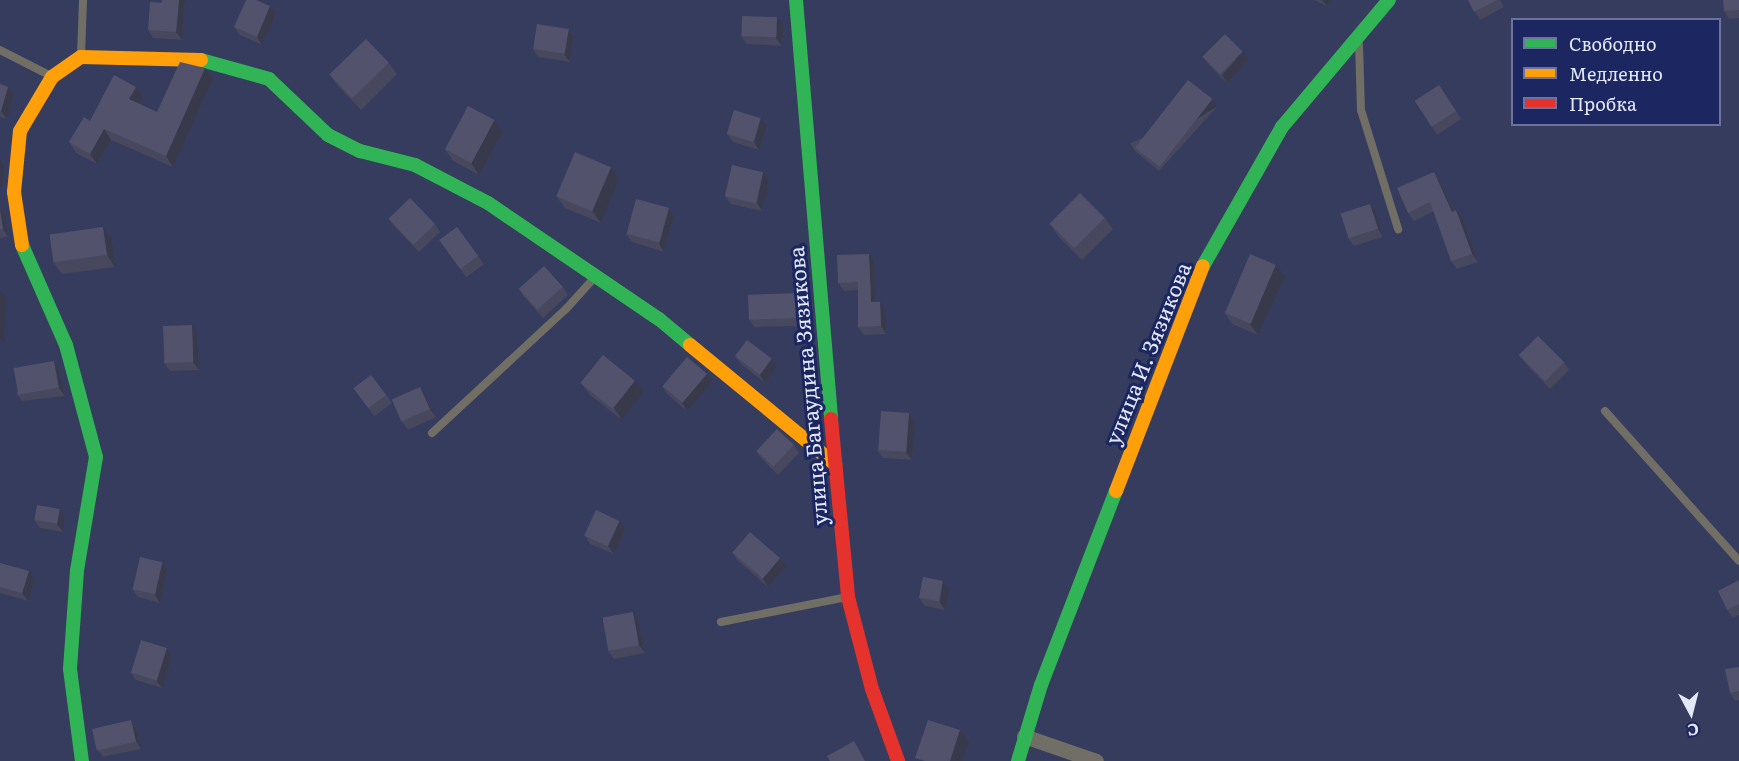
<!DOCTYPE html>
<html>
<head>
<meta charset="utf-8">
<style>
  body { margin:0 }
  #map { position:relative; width:1739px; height:761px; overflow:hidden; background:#353c5d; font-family:Literata,serif }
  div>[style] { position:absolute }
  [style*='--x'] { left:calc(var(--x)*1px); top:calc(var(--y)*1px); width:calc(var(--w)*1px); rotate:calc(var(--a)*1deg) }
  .lane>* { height:8px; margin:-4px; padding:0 4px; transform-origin:4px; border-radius:4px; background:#716e65 }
  .street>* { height:15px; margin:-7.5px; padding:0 7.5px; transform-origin:7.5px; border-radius:7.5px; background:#716e65 }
  .fast>* { height:14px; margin:-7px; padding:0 7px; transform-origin:7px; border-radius:7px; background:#30b455 }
  .slow>* { height:14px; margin:-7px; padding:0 7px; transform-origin:7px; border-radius:7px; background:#ff9f0a }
  .jam>* { height:14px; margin:-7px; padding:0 7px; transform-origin:7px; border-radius:7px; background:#e5322d }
  .wall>* { inset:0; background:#47475e; transform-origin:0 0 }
  .shaded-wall>* { inset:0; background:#39394c; transform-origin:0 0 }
  .building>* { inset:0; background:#52526d; transform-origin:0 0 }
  span { translate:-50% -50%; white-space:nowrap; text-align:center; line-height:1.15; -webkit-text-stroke:6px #1c2661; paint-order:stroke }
  .street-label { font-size:21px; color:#e4e9f8 }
  .legend { position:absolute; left:1511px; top:18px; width:210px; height:108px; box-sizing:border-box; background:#1c2661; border:2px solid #6c749d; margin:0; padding:8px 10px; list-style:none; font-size:18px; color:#e4e9f8 }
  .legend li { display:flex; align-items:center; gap:12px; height:30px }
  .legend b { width:30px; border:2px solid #6c749d }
  .north { position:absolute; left:1661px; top:683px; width:60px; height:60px; -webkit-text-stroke:4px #1c2661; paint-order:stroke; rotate:173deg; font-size:16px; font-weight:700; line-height:24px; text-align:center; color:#e4e9f8 }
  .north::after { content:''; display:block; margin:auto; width:21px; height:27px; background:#e4e9f8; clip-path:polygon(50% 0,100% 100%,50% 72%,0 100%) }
</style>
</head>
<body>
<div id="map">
  <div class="lane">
    <i style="--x:1359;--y:44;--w:66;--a:88.3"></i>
    <i style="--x:1361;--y:110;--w:125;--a:72.7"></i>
    <i style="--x:0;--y:50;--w:57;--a:27"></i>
    <i style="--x:81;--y:55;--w:55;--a:-87.9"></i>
    <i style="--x:1605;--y:411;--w:201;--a:48.2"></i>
    <i style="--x:432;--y:433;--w:183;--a:-42.8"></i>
    <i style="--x:566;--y:309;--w:43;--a:-47.8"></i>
    <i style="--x:721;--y:622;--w:128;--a:-11.2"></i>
  </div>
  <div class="street">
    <i style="--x:1024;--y:736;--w:76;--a:19.1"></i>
  </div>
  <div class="fast">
    <i style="--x:796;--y:0;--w:420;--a:85.2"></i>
    <i style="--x:201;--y:60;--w:71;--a:15.6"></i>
    <i style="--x:269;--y:79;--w:81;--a:43.5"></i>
    <i style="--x:328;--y:135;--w:36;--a:27"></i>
    <i style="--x:360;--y:151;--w:57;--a:14.3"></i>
    <i style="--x:415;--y:165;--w:82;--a:27.5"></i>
    <i style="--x:488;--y:203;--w:207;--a:34.2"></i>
    <i style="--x:659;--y:319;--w:40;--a:40"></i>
    <i style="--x:22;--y:245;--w:109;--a:66.3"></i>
    <i style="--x:66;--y:345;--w:116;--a:75"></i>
    <i style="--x:96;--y:457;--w:116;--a:99.5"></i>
    <i style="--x:77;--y:571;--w:98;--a:94.1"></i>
    <i style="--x:70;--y:669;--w:93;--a:82.6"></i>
    <i style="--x:1203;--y:266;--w:160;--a:-60.4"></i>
    <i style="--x:1282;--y:127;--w:166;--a:-49.9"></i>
    <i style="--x:1018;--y:761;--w:79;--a:-73.2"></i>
    <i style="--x:1041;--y:685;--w:208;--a:-68.9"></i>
  </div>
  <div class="slow">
    <i style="--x:22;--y:245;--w:54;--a:-98.6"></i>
    <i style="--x:14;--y:192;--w:61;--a:-84.4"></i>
    <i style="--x:20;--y:131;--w:63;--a:-59.3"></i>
    <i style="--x:52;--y:77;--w:35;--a:-35"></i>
    <i style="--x:81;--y:57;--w:120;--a:1.4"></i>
    <i style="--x:690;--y:345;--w:188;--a:39.4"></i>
    <i style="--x:1116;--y:491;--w:241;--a:-68.9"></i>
  </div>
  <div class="jam">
    <i style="--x:831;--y:419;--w:179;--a:84.5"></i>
    <i style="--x:848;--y:597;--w:95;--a:75.4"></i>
    <i style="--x:872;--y:689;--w:77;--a:70.1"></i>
  </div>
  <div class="wall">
    <i style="clip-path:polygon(162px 0,185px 0,182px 40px,153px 38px,148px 30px)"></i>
    <i style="clip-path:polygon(1314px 0,1330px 0,1327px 6px)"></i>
    <i style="clip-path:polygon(1468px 0,1500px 0,1504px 7px,1480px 20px)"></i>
    <i style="clip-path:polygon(1739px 0,1739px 18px,1729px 19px,1724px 11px)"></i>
    <i style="clip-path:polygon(276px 14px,262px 45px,240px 35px,234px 27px)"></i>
    <i style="clip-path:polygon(783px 25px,782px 46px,747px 44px,741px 36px)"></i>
    <i style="clip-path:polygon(569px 29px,574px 37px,570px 62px,538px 57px,533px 49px)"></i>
    <i style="clip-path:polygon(1203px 57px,1249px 60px,1227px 83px,1209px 65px)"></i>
    <i style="clip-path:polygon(389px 63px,397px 74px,361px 110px,338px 86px,330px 75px)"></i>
    <i style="clip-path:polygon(205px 68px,213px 79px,173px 167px,111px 140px,97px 164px,76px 153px,69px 142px,90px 121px,136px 87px,143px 97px,140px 104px,157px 112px)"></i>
    <i style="clip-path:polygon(0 84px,8px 87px,14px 95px,7px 119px,0 117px)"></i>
    <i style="clip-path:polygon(1439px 85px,1461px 119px,1437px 135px,1432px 126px)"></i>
    <i style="clip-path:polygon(1217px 107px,1159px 171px,1135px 151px,1130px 143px)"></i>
    <i style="clip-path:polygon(494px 120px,503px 132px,479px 175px,453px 161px,445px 149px)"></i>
    <i style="clip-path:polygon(767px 126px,759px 150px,733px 142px,727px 134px)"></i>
    <i style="clip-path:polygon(611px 167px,619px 179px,601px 223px,565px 208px,556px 196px)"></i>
    <i style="clip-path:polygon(763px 172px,769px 180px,762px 211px,731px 204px,725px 196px)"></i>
    <i style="clip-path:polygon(1434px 172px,1439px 180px,1454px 211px,1462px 218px,1478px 262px,1457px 269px,1451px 261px,1434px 211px,1414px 221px,1408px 213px)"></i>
    <i style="clip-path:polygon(1370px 204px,1376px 212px,1383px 237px,1354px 246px,1348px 238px)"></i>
    <i style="clip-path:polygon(0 208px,5px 215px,8px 237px,0 238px)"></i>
    <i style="clip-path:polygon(669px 208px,674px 216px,664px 252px,632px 242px,626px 234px)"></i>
    <i style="clip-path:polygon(1105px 218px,1113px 229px,1082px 260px,1058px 236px,1050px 224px)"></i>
    <i style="clip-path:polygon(389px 219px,435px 224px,440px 232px,419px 252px,395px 227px)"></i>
    <i style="left:457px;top:227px;width:46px;height:22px;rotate:54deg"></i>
    <i style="clip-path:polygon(112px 239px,115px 267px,62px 274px,53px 262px)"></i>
    <i style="clip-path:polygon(874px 262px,876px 302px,886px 310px,886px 334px,864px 335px,858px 327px,858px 290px,844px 291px,838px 283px)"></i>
    <i style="clip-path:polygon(1285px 277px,1258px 335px,1232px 324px,1224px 312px)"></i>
    <i style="clip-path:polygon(563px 287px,568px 295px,543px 318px,524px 297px,519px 289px)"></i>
    <i style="clip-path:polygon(805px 301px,806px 326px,754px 327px,749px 319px)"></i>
    <i style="clip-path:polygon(197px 333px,199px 370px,170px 371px,164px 363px)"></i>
    <i style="clip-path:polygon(1518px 354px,1564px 362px,1569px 370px,1550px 389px,1524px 362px)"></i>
    <i style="clip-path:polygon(735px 356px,777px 367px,765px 383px,741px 364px)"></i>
    <i style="clip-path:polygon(59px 370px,65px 396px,22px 401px,16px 393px)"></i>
    <i style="clip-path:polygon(707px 374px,713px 382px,687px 411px,667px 394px,662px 386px)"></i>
    <i style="left:371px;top:375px;width:35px;height:22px;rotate:53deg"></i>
    <i style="clip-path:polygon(581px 383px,644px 392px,622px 420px,590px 395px)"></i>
    <i style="clip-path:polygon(420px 387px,425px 395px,436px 417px,408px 430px,402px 422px)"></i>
    <i style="clip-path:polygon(909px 413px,915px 421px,912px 460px,883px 458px,877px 450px)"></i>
    <i style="clip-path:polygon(794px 445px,799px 453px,778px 475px,762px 459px,756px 451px)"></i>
    <i style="clip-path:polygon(60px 509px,65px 517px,63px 532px,40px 528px,34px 520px)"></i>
    <i style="clip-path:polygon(625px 529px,614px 554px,590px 544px,585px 536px)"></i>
    <i style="clip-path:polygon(732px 552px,780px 558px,786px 566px,768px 587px,737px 560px)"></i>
    <i style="clip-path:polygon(0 563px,35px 579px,28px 601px,0 593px)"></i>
    <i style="clip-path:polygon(167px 570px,160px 603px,138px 597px,132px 589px)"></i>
    <i style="clip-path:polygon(1739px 580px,1739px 615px,1733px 618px,1727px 610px)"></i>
    <i style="clip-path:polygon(943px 581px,949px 589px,945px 610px,925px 606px,919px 598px)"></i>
    <i style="clip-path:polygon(638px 620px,645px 653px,614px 659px,608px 651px)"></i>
    <i style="clip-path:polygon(167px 648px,172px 656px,162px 688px,136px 680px,130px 672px)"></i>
    <i style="clip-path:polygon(1739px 667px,1739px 700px,1735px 701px,1730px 693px)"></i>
    <i style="clip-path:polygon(131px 720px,136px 728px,141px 749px,103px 757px,97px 749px)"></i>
  </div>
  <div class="shaded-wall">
    <i style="clip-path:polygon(179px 0,185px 0,182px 40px,176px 32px)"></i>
    <i style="clip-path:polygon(1322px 0,1330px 0,1327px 6px)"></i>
    <i style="clip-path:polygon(270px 6px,276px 14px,262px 45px,257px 37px)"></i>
    <i style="clip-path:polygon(777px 17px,783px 25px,782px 46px,776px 38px)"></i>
    <i style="clip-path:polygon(569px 29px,574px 37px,570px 62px,564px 54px)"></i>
    <i style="clip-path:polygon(1243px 52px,1249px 60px,1227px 83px,1222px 75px)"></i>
    <i style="clip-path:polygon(205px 68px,213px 79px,173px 167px,166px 156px)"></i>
    <i style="clip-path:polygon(8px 87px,14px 95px,7px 119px,1px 111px)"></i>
    <i style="clip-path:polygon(136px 87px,143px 97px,137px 110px,129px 99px)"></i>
    <i style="left:1212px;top:99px;width:9px;height:87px;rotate:58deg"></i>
    <i style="clip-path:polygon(761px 118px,767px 126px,759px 150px,754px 142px)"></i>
    <i style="clip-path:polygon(494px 120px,503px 132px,479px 175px,471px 163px)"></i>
    <i style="clip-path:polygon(104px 129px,111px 140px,97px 164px,90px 154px)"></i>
    <i style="clip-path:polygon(0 160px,4px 166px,2px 187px,0 185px)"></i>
    <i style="clip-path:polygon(611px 167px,619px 179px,601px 223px,592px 211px)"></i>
    <i style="clip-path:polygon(763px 172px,769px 180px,762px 211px,757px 203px)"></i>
    <i style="clip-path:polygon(1434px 172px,1439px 180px,1458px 220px,1452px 212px)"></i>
    <i style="clip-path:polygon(1370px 204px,1376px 212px,1383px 237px,1378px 229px)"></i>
    <i style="clip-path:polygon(0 208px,5px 215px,8px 237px,3px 229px)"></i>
    <i style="clip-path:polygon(669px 208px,674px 216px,664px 252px,659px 244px)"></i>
    <i style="clip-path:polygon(1456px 210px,1462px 218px,1478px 262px,1472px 254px)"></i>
    <i style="clip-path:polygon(103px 227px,112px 239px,115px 267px,107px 255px)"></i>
    <i style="clip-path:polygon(869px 254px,874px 262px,876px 310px,871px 302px)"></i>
    <i style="clip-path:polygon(1276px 265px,1285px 277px,1258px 335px,1249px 323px)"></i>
    <i style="clip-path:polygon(0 290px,6px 298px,4px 343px,0 337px)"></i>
    <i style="clip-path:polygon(799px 293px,805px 301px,806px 326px,800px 318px)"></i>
    <i style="clip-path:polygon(880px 302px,886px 310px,886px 334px,881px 326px)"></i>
    <i style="clip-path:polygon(192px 325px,197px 333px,199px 370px,193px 362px)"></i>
    <i style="clip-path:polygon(772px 359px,777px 367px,765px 383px,760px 375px)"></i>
    <i style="clip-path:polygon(54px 361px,59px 370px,65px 396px,59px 388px)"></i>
    <i style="clip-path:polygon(707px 374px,713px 382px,687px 411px,682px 403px)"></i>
    <i style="clip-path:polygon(635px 381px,644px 392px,622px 420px,614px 408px)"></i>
    <i style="clip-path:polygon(420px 387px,425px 395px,436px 417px,430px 409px)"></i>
    <i style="clip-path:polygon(909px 413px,915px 421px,912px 460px,906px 452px)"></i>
    <i style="clip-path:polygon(60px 509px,65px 517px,63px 532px,57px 524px)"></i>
    <i style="clip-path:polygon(620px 521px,625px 529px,614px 554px,608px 546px)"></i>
    <i style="clip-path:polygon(780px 558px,786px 566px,768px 587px,763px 579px)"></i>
    <i style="clip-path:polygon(162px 562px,167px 570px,160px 603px,155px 595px)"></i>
    <i style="clip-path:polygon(29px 571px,35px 579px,28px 601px,22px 593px)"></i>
    <i style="clip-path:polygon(943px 581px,949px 589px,945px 610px,940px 602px)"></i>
    <i style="clip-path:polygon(633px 612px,638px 620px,645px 653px,639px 645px)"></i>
    <i style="clip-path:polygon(167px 648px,172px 656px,162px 688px,156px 680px)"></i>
    <i style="clip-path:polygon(131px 720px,136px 728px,141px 749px,136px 741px)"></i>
    <i style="clip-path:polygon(960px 730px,969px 742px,962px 761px,950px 761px)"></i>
  </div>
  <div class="building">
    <i style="clip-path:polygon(162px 0,179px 0,176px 32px,148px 30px,150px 2px,162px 3px)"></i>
    <i style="clip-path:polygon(246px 0,256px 0,270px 6px,257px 37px,234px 27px)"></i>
    <i style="clip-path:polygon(1468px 0,1497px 0,1474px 12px)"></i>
    <i style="clip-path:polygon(1723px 0,1739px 0,1739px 10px,1724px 11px)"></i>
    <i style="left:742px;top:16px;width:35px;height:20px;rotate:2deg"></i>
    <i style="left:537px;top:24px;width:32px;height:25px;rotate:9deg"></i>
    <i style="left:1225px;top:34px;width:25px;height:32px;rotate:45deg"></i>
    <i style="left:366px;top:39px;width:33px;height:51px;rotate:46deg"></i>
    <i style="clip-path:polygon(180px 62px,205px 68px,166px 156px,104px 129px,90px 154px,69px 142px,84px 117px,90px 121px,114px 75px,136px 87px,129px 99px,157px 112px)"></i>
    <i style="left:1188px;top:80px;width:31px;height:86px;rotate:38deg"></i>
    <i style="clip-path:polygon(0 84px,8px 87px,1px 111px,0 111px)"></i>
    <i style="left:1439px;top:85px;width:31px;height:29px;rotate:57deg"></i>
    <i style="left:468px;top:106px;width:30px;height:49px;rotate:28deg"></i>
    <i style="left:734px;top:110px;width:28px;height:25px;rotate:17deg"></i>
    <i style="left:575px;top:152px;width:39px;height:48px;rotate:23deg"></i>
    <i style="left:732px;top:165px;width:32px;height:32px;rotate:13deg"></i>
    <i style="clip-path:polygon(1434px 172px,1452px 212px,1456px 210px,1472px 254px,1451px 261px,1430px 202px,1408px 213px,1397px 188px)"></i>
    <i style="left:1080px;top:193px;width:35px;height:43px;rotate:45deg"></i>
    <i style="left:410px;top:198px;width:36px;height:30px;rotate:46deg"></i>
    <i style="left:636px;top:199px;width:34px;height:36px;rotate:15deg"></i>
    <i style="left:1370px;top:204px;width:26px;height:31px;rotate:72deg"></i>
    <i style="clip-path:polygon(0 212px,3px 229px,0 229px)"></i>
    <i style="left:103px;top:227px;width:28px;height:54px;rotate:82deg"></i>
    <i style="left:457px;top:227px;width:36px;height:22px;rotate:54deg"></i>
    <i style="clip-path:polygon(869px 254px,871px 302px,880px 302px,881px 326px,858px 327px,858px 282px,838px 283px,837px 255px)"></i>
    <i style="left:1250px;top:254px;width:28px;height:64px;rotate:23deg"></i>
    <i style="left:544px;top:266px;width:28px;height:34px;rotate:48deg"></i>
    <i style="left:799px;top:293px;width:25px;height:51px;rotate:88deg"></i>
    <i style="left:192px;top:325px;width:37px;height:29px;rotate:88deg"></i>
    <i style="left:1538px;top:336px;width:37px;height:27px;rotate:45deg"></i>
    <i style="left:747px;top:340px;width:31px;height:20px;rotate:37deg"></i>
    <i style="left:603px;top:355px;width:41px;height:36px;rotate:39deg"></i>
    <i style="left:687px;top:357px;width:26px;height:38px;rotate:40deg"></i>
    <i style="left:54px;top:361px;width:27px;height:41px;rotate:80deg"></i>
    <i style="left:371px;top:375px;width:25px;height:22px;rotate:53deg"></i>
    <i style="left:420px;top:387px;width:24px;height:31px;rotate:66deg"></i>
    <i style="left:881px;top:411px;width:28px;height:39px;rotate:4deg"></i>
    <i style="left:777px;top:429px;width:23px;height:30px;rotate:43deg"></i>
    <i style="left:37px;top:505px;width:23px;height:15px;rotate:10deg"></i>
    <i style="left:596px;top:510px;width:26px;height:28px;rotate:25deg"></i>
    <i style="left:750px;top:532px;width:40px;height:27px;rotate:41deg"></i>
    <i style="left:140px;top:557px;width:23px;height:33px;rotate:13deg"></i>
    <i style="clip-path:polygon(0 563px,29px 571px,22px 593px,0 587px)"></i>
    <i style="left:923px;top:577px;width:20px;height:21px;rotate:11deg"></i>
    <i style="clip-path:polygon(1739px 580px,1739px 604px,1727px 610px,1718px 591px)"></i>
    <i style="left:633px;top:612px;width:34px;height:31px;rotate:80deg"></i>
    <i style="left:141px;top:640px;width:27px;height:34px;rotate:17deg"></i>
    <i style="clip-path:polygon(1739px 667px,1739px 691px,1730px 693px,1725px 669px)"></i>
    <i style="left:131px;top:720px;width:22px;height:40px;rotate:77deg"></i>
    <i style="clip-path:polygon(928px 720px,960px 730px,950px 761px,925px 761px,915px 758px)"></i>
    <i style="clip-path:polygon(854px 741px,865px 761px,830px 761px,827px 756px)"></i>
  </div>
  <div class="street-label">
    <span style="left:1147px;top:353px;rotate:-68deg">улица И. Зязикова</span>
    <span style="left:807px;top:386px;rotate:-95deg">улица Багаудина Зязикова</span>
  </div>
  <ul class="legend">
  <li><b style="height:8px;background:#30b455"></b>Свободно</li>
  <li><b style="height:8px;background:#ff9f0a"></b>Медленно</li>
  <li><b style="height:8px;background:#e5322d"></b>Пробка</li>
  </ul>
  <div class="north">С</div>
</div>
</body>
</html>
